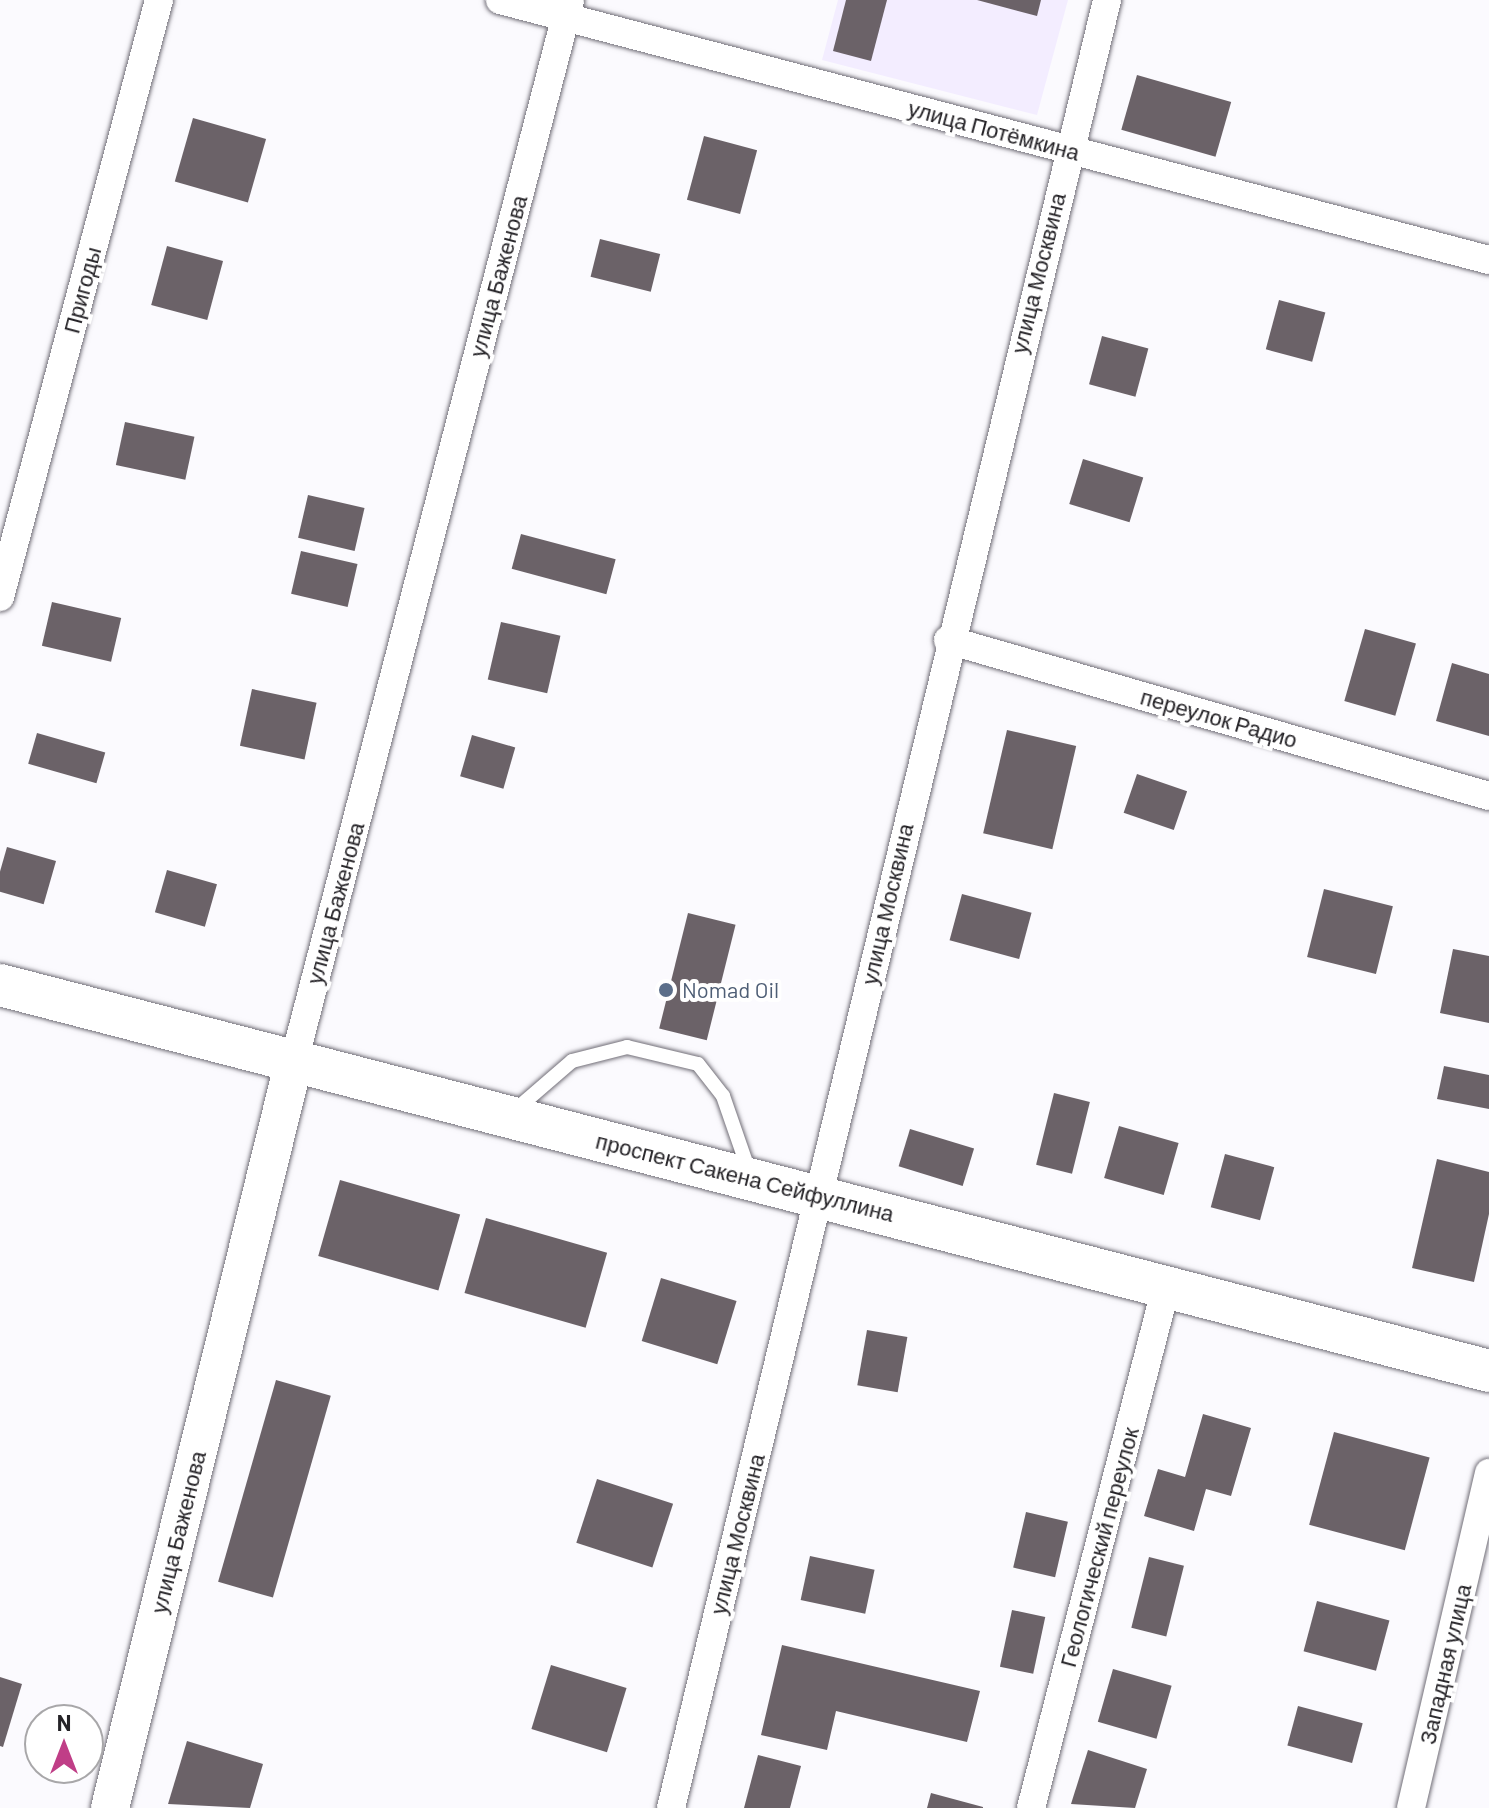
<!DOCTYPE html>
<html>
<head>
<meta charset="utf-8">
<style>
  body { margin:0 }
  #map { position:relative; width:1489px; height:1808px; overflow:hidden; background:#fbfafe; font-family:Barlow,sans-serif }
  div>[style] { position:absolute }
  [style*='--x'] { left:calc(var(--x)*1px); top:calc(var(--y)*1px); width:calc(var(--w)*1px); rotate:calc(var(--a)*1deg) }
  .built>* { inset:0; background:#f3edff }
  .building>* { inset:0; background:#6b6268; transform-origin:0 0 }
  .roads { filter:drop-shadow(0 0 2px #716e77) drop-shadow(0 0 2px #716e77) }
  .lane>* { height:14px; margin:-7px; padding:0 7px; transform-origin:7px; border-radius:7px; background:#fff }
  .street>* { height:28px; margin:-14px; padding:0 14px; transform-origin:14px; border-radius:14px; background:#fff }
  .secondary>* { height:38px; margin:-19px; padding:0 19px; transform-origin:19px; border-radius:19px; background:#fff }
  .primary>* { height:42px; margin:-21px; padding:0 21px; transform-origin:21px; border-radius:21px; background:#fff }
  .dots>* { width:22px; height:22px; translate:-50% -50%; box-sizing:border-box; border:4px solid #fff; border-radius:50% }
  span { translate:-50% -50%; white-space:nowrap; text-align:center; line-height:1.15; -webkit-text-stroke:8px #fff; paint-order:stroke }
  .street-label { font-size:22px; color:#252327 }
  .service-label { font-size:22px; color:#4e5e75 }
  .left { translate:0 -50%; text-align:left }
  .north { position:absolute; left:24px; top:1704px; width:80px; height:80px; box-sizing:border-box; background:#fff; border:2px solid #a8a7a9; border-radius:50%; rotate:0deg; font-size:22px; font-weight:700; line-height:32px; text-align:center; color:#252327 }
  .north::after { content:''; display:block; margin:auto; width:28px; height:36px; background:#c03e87; clip-path:polygon(50% 0,100% 100%,50% 72%,0 100%) }
</style>
</head>
<body>
<div id="map">
  <div class="built">
    <i style="clip-path:polygon(838px 0,1068px 0,1037px 115px,822px 60px)"></i>
  </div>
  <div class="building">
    <i style="clip-path:polygon(846px 0,887px 0,871px 61px,833px 51px)"></i>
    <i style="clip-path:polygon(977px 0,1041px 0,1037px 16px)"></i>
    <i style="left:1137px;top:75px;width:98px;height:57px;rotate:16deg"></i>
    <i style="left:193px;top:118px;width:76px;height:66px;rotate:16deg"></i>
    <i style="left:704px;top:136px;width:55px;height:66px;rotate:15deg"></i>
    <i style="left:600px;top:239px;width:62px;height:39px;rotate:14deg"></i>
    <i style="left:167px;top:246px;width:58px;height:61px;rotate:15deg"></i>
    <i style="left:1279px;top:300px;width:48px;height:51px;rotate:15deg"></i>
    <i style="left:1102px;top:336px;width:48px;height:50px;rotate:15deg"></i>
    <i style="left:125px;top:422px;width:71px;height:44px;rotate:12deg"></i>
    <i style="left:1083px;top:459px;width:63px;height:47px;rotate:17deg"></i>
    <i style="left:308px;top:495px;width:58px;height:44px;rotate:13deg"></i>
    <i style="left:521px;top:534px;width:98px;height:36px;rotate:15deg"></i>
    <i style="left:301px;top:551px;width:58px;height:44px;rotate:13deg"></i>
    <i style="left:52px;top:602px;width:71px;height:45px;rotate:13deg"></i>
    <i style="left:501px;top:622px;width:61px;height:59px;rotate:13deg"></i>
    <i style="left:1365px;top:629px;width:53px;height:75px;rotate:16deg"></i>
    <i style="clip-path:polygon(1452px 663px,1489px 674px,1489px 736px,1436px 721px)"></i>
    <i style="left:252px;top:689px;width:66px;height:58px;rotate:12deg"></i>
    <i style="left:1007px;top:730px;width:71px;height:106px;rotate:13deg"></i>
    <i style="left:37px;top:733px;width:71px;height:32px;rotate:16deg"></i>
    <i style="left:472px;top:735px;width:45px;height:43px;rotate:16deg"></i>
    <i style="left:1137px;top:774px;width:53px;height:41px;rotate:19deg"></i>
    <i style="left:7px;top:847px;width:51px;height:45px;rotate:16deg"></i>
    <i style="left:167px;top:870px;width:52px;height:44px;rotate:16deg"></i>
    <i style="left:1324px;top:889px;width:71px;height:70px;rotate:14deg"></i>
    <i style="left:962px;top:894px;width:72px;height:48px;rotate:15deg"></i>
    <i style="left:688px;top:913px;width:49px;height:119px;rotate:14deg"></i>
    <i style="clip-path:polygon(1453px 949px,1489px 956px,1489px 1023px,1440px 1013px)"></i>
    <i style="clip-path:polygon(1444px 1066px,1489px 1075px,1489px 1109px,1437px 1099px)"></i>
    <i style="left:1054px;top:1093px;width:37px;height:74px;rotate:14deg"></i>
    <i style="left:1119px;top:1126px;width:62px;height:54px;rotate:16deg"></i>
    <i style="left:910px;top:1129px;width:67px;height:39px;rotate:17deg"></i>
    <i style="left:1225px;top:1154px;width:51px;height:55px;rotate:15deg"></i>
    <i style="clip-path:polygon(1437px 1159px,1489px 1172px,1489px 1214px,1474px 1282px,1412px 1268px)"></i>
    <i style="left:340px;top:1180px;width:125px;height:79px;rotate:16deg"></i>
    <i style="left:486px;top:1218px;width:126px;height:78px;rotate:16deg"></i>
    <i style="left:661px;top:1278px;width:79px;height:66px;rotate:17deg"></i>
    <i style="left:867px;top:1330px;width:41px;height:56px;rotate:10deg"></i>
    <i style="left:276px;top:1380px;width:57px;height:210px;rotate:16deg"></i>
    <i style="clip-path:polygon(1203px 1414px,1251px 1428px,1231px 1496px,1206px 1489px,1194px 1531px,1144px 1516px,1158px 1469px,1185px 1477px)"></i>
    <i style="left:1334px;top:1432px;width:99px;height:96px;rotate:15deg"></i>
    <i style="left:597px;top:1479px;width:80px;height:67px;rotate:18deg"></i>
    <i style="left:1026px;top:1512px;width:43px;height:57px;rotate:13deg"></i>
    <i style="left:810px;top:1556px;width:66px;height:45px;rotate:12deg"></i>
    <i style="left:1149px;top:1557px;width:36px;height:73px;rotate:14deg"></i>
    <i style="left:1317px;top:1601px;width:75px;height:52px;rotate:15deg"></i>
    <i style="left:1012px;top:1610px;width:34px;height:58px;rotate:12deg"></i>
    <i style="clip-path:polygon(782px 1645px,980px 1691px,967px 1742px,836px 1711px,827px 1750px,761px 1735px)"></i>
    <i style="left:551px;top:1665px;width:79px;height:67px;rotate:17deg"></i>
    <i style="left:1113px;top:1669px;width:61px;height:55px;rotate:16deg"></i>
    <i style="clip-path:polygon(0 1677px,22px 1684px,3px 1747px,0 1746px)"></i>
    <i style="left:1298px;top:1706px;width:67px;height:41px;rotate:15deg"></i>
    <i style="clip-path:polygon(187px 1741px,263px 1764px,250px 1808px,168px 1804px)"></i>
    <i style="clip-path:polygon(1088px 1750px,1147px 1769px,1135px 1808px,1071px 1804px)"></i>
    <i style="clip-path:polygon(758px 1755px,801px 1766px,790px 1808px,744px 1808px)"></i>
    <i style="clip-path:polygon(931px 1793px,983px 1807px,983px 1808px,927px 1808px)"></i>
  </div>
  <div class="roads">
    <div class="lane">
      <i style="--x:513;--y:1112;--w:78;--a:-40.8"></i>
      <i style="--x:572;--y:1061;--w:57;--a:-14.3"></i>
      <i style="--x:627;--y:1047;--w:73;--a:13.5"></i>
      <i style="--x:698;--y:1064;--w:41;--a:52"></i>
      <i style="--x:723;--y:1096;--w:83;--a:70.9"></i>
    </div>
    <div class="street">
      <i style="--x:500;--y:0;--w:1023;--a:14.73"></i>
      <i style="--x:0;--y:597;--w:618;--a:-75.09"></i>
      <i style="--x:948;--y:640;--w:563;--a:16.09"></i>
      <i style="--x:294;--y:1061;--w:1096;--a:-75.42"></i>
      <i style="--x:671;--y:1808;--w:1860;--a:-76.44"></i>
      <i style="--x:1031;--y:1808;--w:538;--a:-75.47"></i>
      <i style="--x:1411;--y:1808;--w:344;--a:-76.9"></i>
    </div>
    <div class="secondary">
      <i style="--x:110;--y:1808;--w:769;--a:-76.16"></i>
    </div>
    <div class="primary">
      <i style="--x:0;--y:985;--w:1538;--a:14.53"></i>
    </div>
  </div>
  <div class="dots">
    <i style="left:666px;top:990px;background:#5c6f8a"></i>
  </div>
  <div class="street-label">
    <span style="left:994px;top:130px;rotate:15deg">улица Потёмкина</span>
    <span style="left:1038px;top:273px;rotate:-76deg">улица Москвина</span>
    <span style="left:498px;top:276px;rotate:-75deg">улица Баженова</span>
    <span style="left:82px;top:290px;rotate:-75deg">Пригоды</span>
    <span style="left:1219px;top:718px;rotate:16deg">переулок Радио</span>
    <span style="left:335px;top:903px;rotate:-75deg">улица Баженова</span>
    <span style="left:887px;top:904px;rotate:-77deg">улица Москвина</span>
    <span style="left:745px;top:1177px;rotate:14deg">проспект Сакена Сейфуллина</span>
    <span style="left:178px;top:1532px;rotate:-76deg">улица Баженова</span>
    <span style="left:737px;top:1534px;rotate:-76deg">улица Москвина</span>
    <span style="left:1099px;top:1547px;rotate:-75deg">Геологический переулок</span>
    <span style="left:1445px;top:1664px;rotate:-77deg">Западная улица</span>
  </div>
  <div class="service-label">
    <span class="left" style="left:682px;top:990px">Nomad Oil</span>
  </div>
  <div class="north">N</div>
</div>
</body>
</html>
